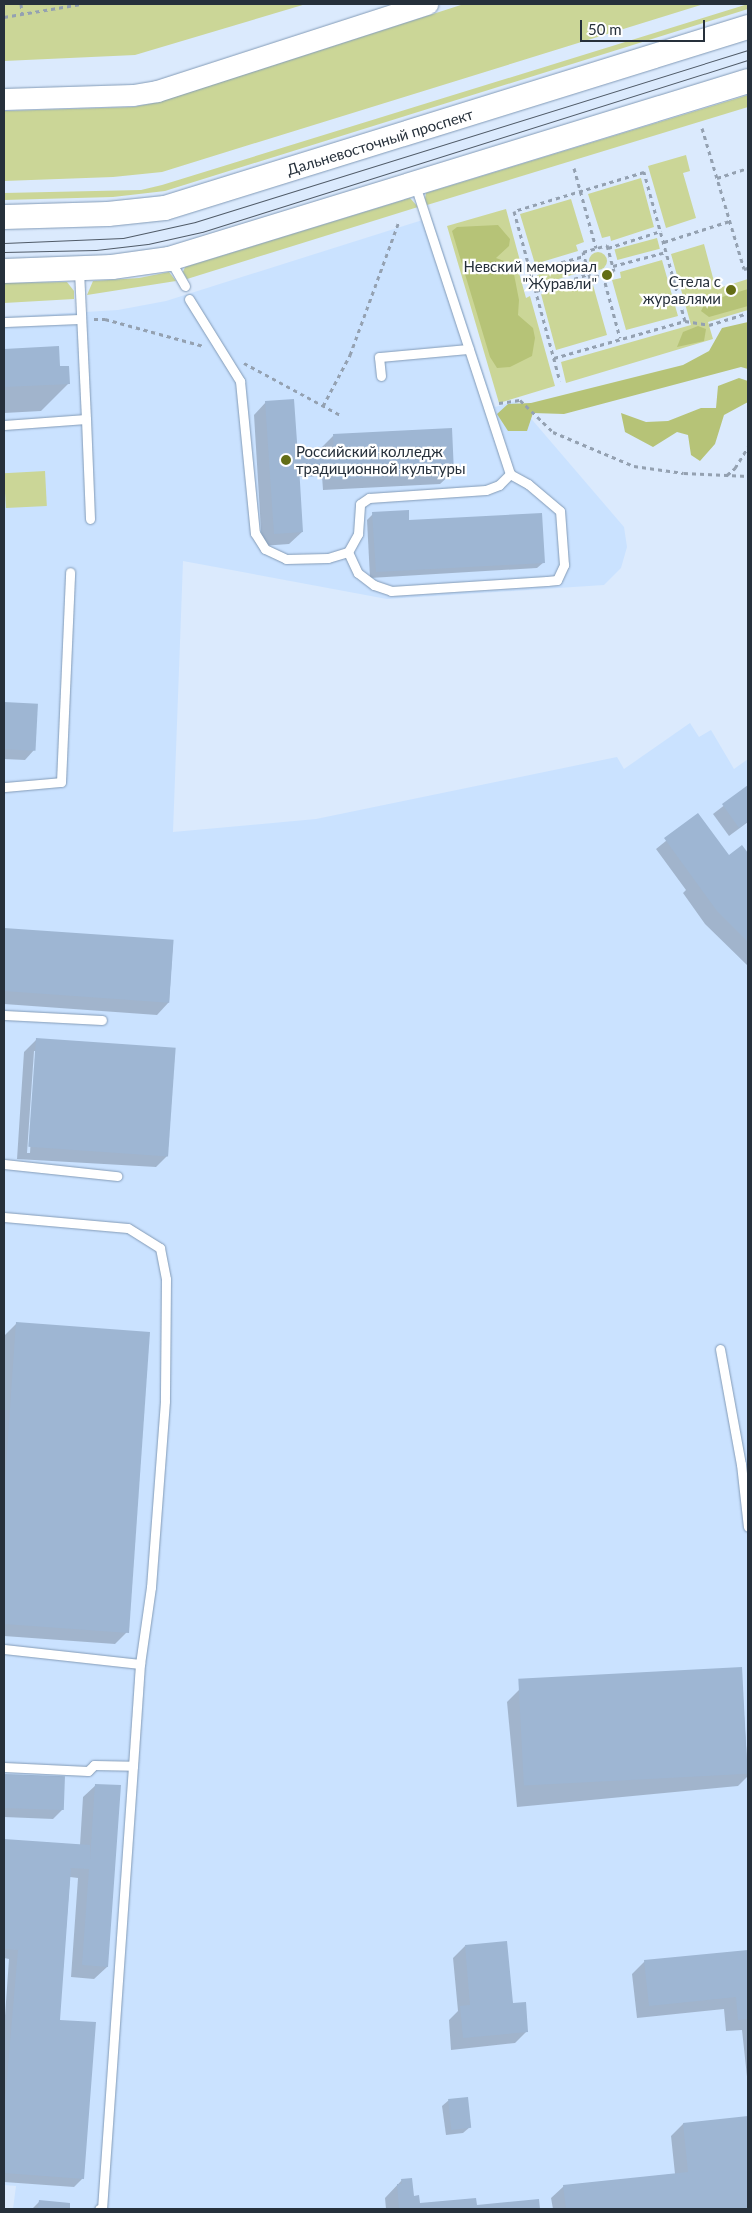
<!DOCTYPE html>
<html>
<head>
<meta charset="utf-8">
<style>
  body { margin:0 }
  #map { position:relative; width:752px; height:2213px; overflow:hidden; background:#dbeafd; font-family:Lato,sans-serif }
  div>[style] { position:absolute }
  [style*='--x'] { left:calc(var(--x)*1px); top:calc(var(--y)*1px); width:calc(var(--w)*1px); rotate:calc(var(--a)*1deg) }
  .built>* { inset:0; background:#cae2ff }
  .green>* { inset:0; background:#cbd697; transform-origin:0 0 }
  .round { border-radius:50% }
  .forest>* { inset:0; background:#b6c377 }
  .shadow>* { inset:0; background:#0003 }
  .building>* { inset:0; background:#9eb6d3; transform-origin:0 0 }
  .path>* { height:3px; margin-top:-1.5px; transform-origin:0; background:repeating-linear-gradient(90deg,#94a1b1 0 4px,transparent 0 8px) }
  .roads { filter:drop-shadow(0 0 1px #839bb7) drop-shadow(0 0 1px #839bb7) }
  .service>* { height:9px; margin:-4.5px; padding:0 4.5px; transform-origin:4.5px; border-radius:4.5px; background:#fff }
  .tertiary>* { height:21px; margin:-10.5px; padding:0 10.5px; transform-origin:10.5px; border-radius:10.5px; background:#fff }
  .secondary>* { height:24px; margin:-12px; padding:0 12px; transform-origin:12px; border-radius:12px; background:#fff }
  .tram>* { height:1px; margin:-0.5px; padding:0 0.5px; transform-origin:0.5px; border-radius:0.5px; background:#505b68 }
  .dots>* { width:14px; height:14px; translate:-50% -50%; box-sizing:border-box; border:2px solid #fff; border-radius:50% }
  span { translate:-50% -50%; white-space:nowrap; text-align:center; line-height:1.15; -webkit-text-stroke:4.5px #fff; paint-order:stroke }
  .street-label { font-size:15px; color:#26303b }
  .poi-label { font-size:15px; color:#26303b }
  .right { translate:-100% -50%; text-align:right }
  .left { translate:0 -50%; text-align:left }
  .frame { position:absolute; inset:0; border:5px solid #26303b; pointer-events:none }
  .scale { position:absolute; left:580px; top:20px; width:125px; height:22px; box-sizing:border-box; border:2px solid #26303b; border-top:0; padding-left:6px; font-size:15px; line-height:18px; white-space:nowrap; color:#26303b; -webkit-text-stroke:4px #fff; paint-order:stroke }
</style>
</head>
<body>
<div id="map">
  <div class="built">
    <i style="clip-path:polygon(432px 217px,495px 407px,516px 401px,624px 527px,627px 547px,621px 568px,604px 585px,387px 599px,183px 561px,173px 832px,316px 819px,617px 757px,624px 769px,690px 723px,699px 737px,711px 730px,734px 769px,748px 759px,748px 2209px,13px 2209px,16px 2186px,4px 2185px,4px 317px,118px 310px,166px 301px)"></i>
  </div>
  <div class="green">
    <i style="clip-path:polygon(4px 4px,306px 4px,135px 55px,4px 61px)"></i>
    <i style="clip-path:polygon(464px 4px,704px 4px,162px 172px,113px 177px,4px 181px,4px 111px,133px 107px,159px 102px)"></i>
    <i style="clip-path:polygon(748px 4px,748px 9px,165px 191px,113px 197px,4px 200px,4px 193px,141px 190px,162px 185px)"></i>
    <i style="clip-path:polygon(748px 95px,748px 107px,427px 205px,425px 199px,426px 193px)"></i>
    <i style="clip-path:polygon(686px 155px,690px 171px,683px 173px,696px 218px,666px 228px,648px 166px)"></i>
    <i style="clip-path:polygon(641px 178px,654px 227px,611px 241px,610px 236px,602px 238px,588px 194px)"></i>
    <i style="clip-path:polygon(410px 198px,418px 207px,187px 279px,183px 272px,185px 267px)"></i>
    <i style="clip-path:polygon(571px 199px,584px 242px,576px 245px,578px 251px,535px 264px,520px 214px)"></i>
    <i style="clip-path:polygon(506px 209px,523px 272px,519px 273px,526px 298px,530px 296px,555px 386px,499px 403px,447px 226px)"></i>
    <i style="left:657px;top:238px;width:11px;height:44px;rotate:75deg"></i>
    <i style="clip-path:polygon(704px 244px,716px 289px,748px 279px,748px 310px,708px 322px,713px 339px,566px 383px,561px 362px,691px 325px,671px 254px)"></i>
    <i class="round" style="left:589px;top:252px;width:18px;height:18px"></i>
    <i style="clip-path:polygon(662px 260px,678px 316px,626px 330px,612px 280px,621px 278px,620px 272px)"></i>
    <i style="left:577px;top:263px;width:10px;height:42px;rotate:73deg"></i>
    <i style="clip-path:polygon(169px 272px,176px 281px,87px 295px,93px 281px,139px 278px)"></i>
    <i style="clip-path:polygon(67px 282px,74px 291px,74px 299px,4px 303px,4px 283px)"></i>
    <i style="clip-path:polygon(583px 282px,585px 287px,593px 285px,607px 335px,556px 350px,541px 294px)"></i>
    <i style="left:45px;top:471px;width:35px;height:41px;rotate:87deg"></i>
  </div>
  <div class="forest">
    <i style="clip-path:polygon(498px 225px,510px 239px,509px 246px,496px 258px,512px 264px,519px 300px,518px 315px,533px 328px,535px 338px,532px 356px,510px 367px,497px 368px,490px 357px,452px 231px,457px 227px)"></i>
    <i style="clip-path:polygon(748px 289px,748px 306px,709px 317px,701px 311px,706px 302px)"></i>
    <i style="clip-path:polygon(748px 322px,748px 369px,741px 367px,564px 414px,533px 413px,527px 431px,508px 431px,497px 414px,508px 404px,531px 403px,683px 365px,709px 351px,722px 328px)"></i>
    <i style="clip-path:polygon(698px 326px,706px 329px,704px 341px,677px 347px,683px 332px)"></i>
    <i style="clip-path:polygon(739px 378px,748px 381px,748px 402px,724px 415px,715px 444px,700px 461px,691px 455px,688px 435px,677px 432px,653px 447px,625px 432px,621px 413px,646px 422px,668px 421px,701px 408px,716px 408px,718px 386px)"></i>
  </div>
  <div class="shadow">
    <i style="clip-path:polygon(58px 348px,59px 368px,69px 383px,41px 411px,4px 413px,4px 351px)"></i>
    <i style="clip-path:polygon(266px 402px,297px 457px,321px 456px,321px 448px,333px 436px,453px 472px,440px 484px,323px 490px,322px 476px,298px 477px,302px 532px,289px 544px,262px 546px,254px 415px)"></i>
    <i style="clip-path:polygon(373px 514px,408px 522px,544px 562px,537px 568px,370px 578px,367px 520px)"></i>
    <i style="clip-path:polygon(4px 703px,37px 705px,34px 750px,25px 760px,4px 759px)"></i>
    <i style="clip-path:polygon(748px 787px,748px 822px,729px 836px,713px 814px)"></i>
    <i style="clip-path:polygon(698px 815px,723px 861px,742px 847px,748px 855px,748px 966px,705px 924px,683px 893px,686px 890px,656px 849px)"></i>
    <i style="clip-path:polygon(4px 929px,173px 941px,169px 1002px,157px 1015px,4px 1004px)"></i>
    <i style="clip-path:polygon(evenodd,36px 1040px,168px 1155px,156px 1167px,17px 1159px,24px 1052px,36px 1040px,34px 1051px,36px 1051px,30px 1153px,27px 1153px,34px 1051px)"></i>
    <i style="clip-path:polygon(17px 1323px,127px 1632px,115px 1644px,4px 1636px,4px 1336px)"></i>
    <i style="clip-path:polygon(741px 1669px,748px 1776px,738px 1786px,517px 1807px,507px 1702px,519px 1690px)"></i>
    <i style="clip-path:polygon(4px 1775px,64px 1778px,62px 1810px,53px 1819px,4px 1817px)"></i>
    <i style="clip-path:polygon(96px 1785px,107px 1967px,94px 1979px,71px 1977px,78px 1878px,70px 1877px,59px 2021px,83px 2178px,74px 2187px,4px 2182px,4px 2030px,9px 1959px,4px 1958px,4px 1840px,80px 1845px,83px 1797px)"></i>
    <i style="clip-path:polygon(465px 1946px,512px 2004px,527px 2031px,515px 2043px,451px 2050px,449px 2020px,458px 2011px,453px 1958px)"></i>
    <i style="clip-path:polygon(748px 1951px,748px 2086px,742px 2030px,726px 2031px,724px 2009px,637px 2018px,632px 1974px,645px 1961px)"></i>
    <i style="clip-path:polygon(449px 2100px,470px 2127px,463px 2133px,446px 2135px,442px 2106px)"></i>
    <i style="clip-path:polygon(748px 2117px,748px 2209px,553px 2209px,551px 2198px,564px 2186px,675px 2174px,671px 2136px,683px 2124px)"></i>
    <i style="clip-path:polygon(402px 2180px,419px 2204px,476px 2206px,538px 2201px,538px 2209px,386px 2209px,385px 2198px)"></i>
    <i style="clip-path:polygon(39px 2202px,69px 2204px,69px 2209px,32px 2209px)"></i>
  </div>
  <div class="building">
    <i style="clip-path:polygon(59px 346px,60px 366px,69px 366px,70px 384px,4px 387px,4px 349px)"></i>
    <i style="clip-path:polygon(294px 399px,298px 456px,334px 454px,333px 434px,452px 428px,454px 473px,335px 479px,334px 464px,299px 466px,303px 532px,274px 534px,265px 401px)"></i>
    <i style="clip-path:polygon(409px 510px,409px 520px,542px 513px,545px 563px,376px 572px,372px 512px)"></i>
    <i style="left:4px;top:702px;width:34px;height:47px;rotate:3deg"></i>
    <i style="clip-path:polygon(748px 785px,748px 821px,739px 828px,722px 804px)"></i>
    <i style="clip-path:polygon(698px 813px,729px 855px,742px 845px,748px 853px,748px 942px,717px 911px,664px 838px)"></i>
    <i style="left:4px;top:928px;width:170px;height:63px;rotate:4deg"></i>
    <i style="left:36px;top:1038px;width:140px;height:109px;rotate:4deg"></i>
    <i style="clip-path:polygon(16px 1322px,150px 1332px,129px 1633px,4px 1624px,4px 1495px)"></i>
    <i style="left:742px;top:1667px;width:107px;height:224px;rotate:87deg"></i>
    <i style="left:4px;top:1774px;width:61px;height:34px;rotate:2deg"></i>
    <i style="clip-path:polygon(95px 1784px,121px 1785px,108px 1967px,82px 1965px,89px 1869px,71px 1868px,60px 2020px,96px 2022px,84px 2179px,4px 2173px,4px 2113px,18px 1950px,4px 1949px,4px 1839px,90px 1845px,90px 1860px)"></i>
    <i style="clip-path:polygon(507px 1941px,513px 2003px,526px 2002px,528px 2032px,463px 2038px,460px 2006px,470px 2005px,465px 1945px)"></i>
    <i style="clip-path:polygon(748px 1950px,748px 2019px,738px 2020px,736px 1997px,649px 2006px,644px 1960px)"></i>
    <i style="left:468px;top:2097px;width:31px;height:20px;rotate:84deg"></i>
    <i style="clip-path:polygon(748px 2116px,748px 2209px,566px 2209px,563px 2185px,688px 2172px,683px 2123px)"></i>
    <i style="clip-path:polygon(412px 2178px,414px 2196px,419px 2195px,420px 2203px,476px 2198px,477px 2205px,539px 2199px,540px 2209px,399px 2209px,397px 2184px,402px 2184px,401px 2179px)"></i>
    <i style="clip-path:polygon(39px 2200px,70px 2203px,70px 2209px,38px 2209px)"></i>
  </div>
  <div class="path">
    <i style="--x:21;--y:4;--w:10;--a:84"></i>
    <i style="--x:4;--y:17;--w:78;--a:-9.6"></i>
    <i style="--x:702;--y:128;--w:147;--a:73.4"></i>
    <i style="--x:744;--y:269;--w:4;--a:-14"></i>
    <i style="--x:574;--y:168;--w:83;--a:74.6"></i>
    <i style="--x:717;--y:178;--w:33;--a:-18"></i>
    <i style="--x:664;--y:242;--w:69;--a:-17.7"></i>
    <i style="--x:607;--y:245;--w:27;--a:75"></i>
    <i style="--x:614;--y:271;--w:25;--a:164"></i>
    <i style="--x:590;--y:278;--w:27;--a:-105"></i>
    <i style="--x:583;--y:252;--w:25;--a:-16"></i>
    <i style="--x:608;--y:248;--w:56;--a:-17.8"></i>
    <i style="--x:613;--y:266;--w:55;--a:-14.8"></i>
    <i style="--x:531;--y:271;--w:55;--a:-15.8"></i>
    <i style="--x:603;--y:275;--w:65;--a:74.9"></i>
    <i style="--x:536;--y:291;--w:56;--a:-17.8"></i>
    <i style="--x:94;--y:319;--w:11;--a:0"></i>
    <i style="--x:105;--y:319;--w:103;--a:15.3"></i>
    <i style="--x:685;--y:321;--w:24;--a:9"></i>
    <i style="--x:709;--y:325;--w:41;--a:-17.1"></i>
    <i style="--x:554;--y:358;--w:136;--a:-15.8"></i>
    <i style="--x:685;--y:321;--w:155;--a:-105.4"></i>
    <i style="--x:644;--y:172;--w:136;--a:163.3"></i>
    <i style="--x:514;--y:211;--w:176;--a:74.9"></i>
    <i style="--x:244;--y:363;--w:111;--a:28.4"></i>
    <i style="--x:499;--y:403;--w:21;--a:-8"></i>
    <i style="--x:520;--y:400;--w:46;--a:44.1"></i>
    <i style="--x:553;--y:432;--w:88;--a:22.8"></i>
    <i style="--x:634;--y:466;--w:50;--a:8"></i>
    <i style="--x:684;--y:473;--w:64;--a:2.7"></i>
    <i style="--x:323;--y:406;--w:58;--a:-62.1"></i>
    <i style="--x:350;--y:355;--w:143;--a:-69.9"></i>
    <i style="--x:727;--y:475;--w:11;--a:-41"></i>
    <i style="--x:735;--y:468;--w:25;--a:-58"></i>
  </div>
  <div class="roads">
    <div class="service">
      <i style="--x:170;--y:260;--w:30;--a:60"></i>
      <i style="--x:189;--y:299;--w:97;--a:58.1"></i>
      <i style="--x:240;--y:381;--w:153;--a:84.4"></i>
      <i style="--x:255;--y:533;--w:19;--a:58"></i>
      <i style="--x:265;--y:549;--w:23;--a:25"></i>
      <i style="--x:286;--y:559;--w:42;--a:-1.4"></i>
      <i style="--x:328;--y:558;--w:21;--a:-17"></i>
      <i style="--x:348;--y:552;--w:21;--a:-61"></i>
      <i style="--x:358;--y:534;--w:30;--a:-86"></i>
      <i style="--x:360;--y:504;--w:11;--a:-34"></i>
      <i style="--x:369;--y:498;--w:117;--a:-3.9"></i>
      <i style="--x:486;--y:490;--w:14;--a:-21"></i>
      <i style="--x:499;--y:485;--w:16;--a:-45"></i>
      <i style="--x:4;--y:322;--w:77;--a:-2.2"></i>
      <i style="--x:381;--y:376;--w:19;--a:-96"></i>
      <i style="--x:379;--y:357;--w:90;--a:-5.1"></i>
      <i style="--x:86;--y:419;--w:100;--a:87.7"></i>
      <i style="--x:4;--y:425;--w:82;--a:-4.2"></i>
      <i style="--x:86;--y:419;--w:150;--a:-92.7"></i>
      <i style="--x:348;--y:552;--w:23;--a:65"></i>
      <i style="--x:358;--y:573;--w:20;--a:37"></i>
      <i style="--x:374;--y:585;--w:18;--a:19"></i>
      <i style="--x:391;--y:591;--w:156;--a:-3.7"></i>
      <i style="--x:547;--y:581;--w:10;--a:-6"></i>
      <i style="--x:557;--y:580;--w:17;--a:-65"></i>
      <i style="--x:564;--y:565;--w:54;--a:-94.2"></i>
      <i style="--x:560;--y:511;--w:42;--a:-139.8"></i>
      <i style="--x:528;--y:484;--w:21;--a:-151"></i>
      <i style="--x:510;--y:474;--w:304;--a:-108.2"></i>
      <i style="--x:4;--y:787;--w:57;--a:-5"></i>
      <i style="--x:61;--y:782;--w:210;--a:-87.5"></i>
      <i style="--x:4;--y:1015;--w:98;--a:2.9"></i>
      <i style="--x:4;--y:1164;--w:114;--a:6.1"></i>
      <i style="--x:4;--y:1217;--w:124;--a:5.1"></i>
      <i style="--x:128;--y:1228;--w:38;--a:32"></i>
      <i style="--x:160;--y:1248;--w:32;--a:79"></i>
      <i style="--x:166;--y:1279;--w:122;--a:90.5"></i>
      <i style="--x:165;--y:1401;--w:187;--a:94.3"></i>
      <i style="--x:151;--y:1587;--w:78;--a:98.1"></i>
      <i style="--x:720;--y:1349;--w:117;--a:79.7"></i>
      <i style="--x:741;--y:1464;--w:63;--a:83.7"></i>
      <i style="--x:4;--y:1649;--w:137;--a:6.3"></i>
      <i style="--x:140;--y:1664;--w:102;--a:93.9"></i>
      <i style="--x:4;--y:1767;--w:84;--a:2.7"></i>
      <i style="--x:88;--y:1771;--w:8;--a:-45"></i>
      <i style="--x:94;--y:1765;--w:39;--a:1"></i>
      <i style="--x:133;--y:1766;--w:443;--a:94"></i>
      <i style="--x:102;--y:2208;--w:3;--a:162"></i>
    </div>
    <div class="tertiary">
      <i style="--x:4;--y:99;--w:129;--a:-1.8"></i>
      <i style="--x:133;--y:95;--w:24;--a:-9"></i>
      <i style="--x:157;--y:91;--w:284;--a:-17.9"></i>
    </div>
    <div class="secondary">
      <i style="--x:4;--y:217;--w:104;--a:-1.7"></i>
      <i style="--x:108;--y:214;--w:57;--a:-6"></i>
      <i style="--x:165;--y:208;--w:610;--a:-17.25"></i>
      <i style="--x:4;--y:271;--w:108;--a:-2.1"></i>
      <i style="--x:112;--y:267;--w:58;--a:-8"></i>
      <i style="--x:169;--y:259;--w:606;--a:-17.09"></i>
    </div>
  </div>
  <div class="tram">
    <i style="--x:4;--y:243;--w:119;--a:-2.4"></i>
    <i style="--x:123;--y:238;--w:74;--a:-12.5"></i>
    <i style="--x:195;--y:222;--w:579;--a:-17.28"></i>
    <i style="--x:4;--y:252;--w:92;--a:-1.2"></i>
    <i style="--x:96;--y:250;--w:52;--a:-6.6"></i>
    <i style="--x:148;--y:244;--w:55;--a:-12.5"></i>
    <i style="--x:202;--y:232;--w:572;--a:-17.49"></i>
  </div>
  <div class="dots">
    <i style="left:607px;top:275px;background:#636d15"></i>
    <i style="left:731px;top:290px;background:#636d15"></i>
    <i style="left:286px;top:460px;background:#636d15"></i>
  </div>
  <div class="street-label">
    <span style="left:380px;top:142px;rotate:-17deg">Дальневосточный проспект</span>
  </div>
  <div class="poi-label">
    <span class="right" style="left:597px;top:275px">Невский мемориал<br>"Журавли"</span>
    <span class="right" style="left:721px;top:290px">Стела с<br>журавлями</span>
    <span class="left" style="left:296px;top:460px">Российский колледж<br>традиционной культуры</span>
  </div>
  <div class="frame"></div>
  <div class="scale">50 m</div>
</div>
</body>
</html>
